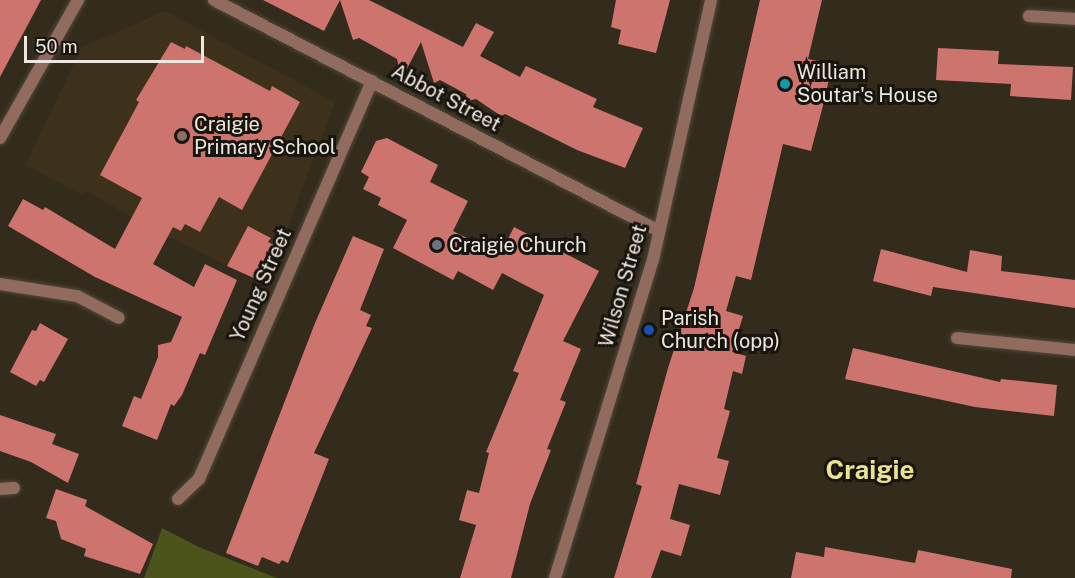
<!DOCTYPE html>
<html>
<head>
<meta charset="utf-8">
<style>
  body { margin:0 }
  #map { position:relative; width:1075px; height:578px; overflow:hidden; background:#332b1c; font-family:"Public Sans",sans-serif }
  div>[style] { position:absolute }
  [style*='--x'] { left:calc(var(--x)*1px); top:calc(var(--y)*1px); width:calc(var(--w)*1px); rotate:calc(var(--a)*1deg) }
  .built>* { inset:0; background:#3d311c }
  .green>* { inset:0; background:#4c531b }
  .building>* { inset:0; background:#ce746f }
  .roads { filter:drop-shadow(0 0 2px #51493b) drop-shadow(0 0 2px #51493b) }
  .street>* { height:12px; margin:-6px; padding:0 6px; transform-origin:6px; border-radius:6px; background:#906b5e }
  .dots>* { width:16px; height:16px; translate:-50% -50%; box-sizing:border-box; border:3px solid #18140e; border-radius:50% }
  span { translate:-50% -50%; white-space:nowrap; text-align:center; line-height:1.15; -webkit-text-stroke:6px #18140e; paint-order:stroke }
  .poi-label { font-size:20px; color:#ede8df }
  .left { translate:0 -50%; text-align:left }
  .street-label { font-size:20px; color:#ede8df }
  .district-label { font-size:26px; color:#ebe394; font-weight:700 }
  .scale { position:absolute; left:24px; top:36px; width:180px; height:27px; box-sizing:border-box; border:3px solid #ede8df; border-top:0; padding-left:8px; font-size:18px; line-height:21px; white-space:nowrap; color:#ede8df; -webkit-text-stroke:4px #18140e; paint-order:stroke }
</style>
</head>
<body>
<div id="map">
  <div class="built">
    <i style="clip-path:polygon(165px 11px,335px 102px,280px 248px,263px 282px,168px 237px,85px 191px,82px 195px,25px 165px,82px 47px)"></i>
  </div>
  <div class="green">
    <i style="clip-path:polygon(162px 528px,201px 548px,277px 578px,144px 578px)"></i>
  </div>
  <div class="building">
    <i style="clip-path:polygon(0 0,41px 0,0 77px)"></i>
    <i style="clip-path:polygon(263px 0,369px 0,463px 47px,476px 23px,494px 32px,480px 56px,520px 77px,526px 66px,597px 99px,593px 107px,643px 128px,625px 168px,577px 150px,505px 114px,501px 116px,476px 99px,467px 101px,466px 94px,440px 80px,434px 83px,421px 42px,401px 80px,397px 59px,359px 38px,353px 40px,340px 0,324px 31px)"></i>
    <i style="clip-path:polygon(616px 0,670px 0,656px 53px,618px 44px,621px 30px,611px 27px)"></i>
    <i style="clip-path:polygon(760px 0,822px 0,808px 59px,832px 64px,825px 98px,811px 151px,783px 144px,751px 280px,736px 276px,726px 311px,743px 316px,732px 352px,746px 356px,742px 374px,733px 371px,724px 409px,730px 411px,717px 458px,729px 461px,720px 495px,679px 484px,670px 519px,690px 525px,681px 556px,661px 550px,651px 578px,614px 578px,642px 486px,636px 484px,668px 368px,694px 288px)"></i>
    <i style="clip-path:polygon(171px 42px,185px 49px,186px 46px,270px 91px,272px 86px,300px 102px,242px 210px,219px 197px,200px 232px,185px 224px,181px 231px,173px 227px,153px 264px,194px 287px,205px 264px,237px 280px,205px 355px,200px 353px,182px 395px,174px 406px,171px 404px,157px 440px,122px 426px,134px 396px,141px 399px,158px 357px,158px 345px,171px 342px,182px 317px,95px 277px,8px 226px,23px 199px,43px 210px,45px 207px,115px 249px,142px 198px,100px 175px,139px 102px,136px 100px)"></i>
    <i style="clip-path:polygon(938px 48px,999px 51px,998px 64px,1073px 67px,1071px 100px,1010px 96px,1011px 84px,936px 80px)"></i>
    <i style="clip-path:polygon(387px 138px,438px 165px,430px 182px,468px 201px,453px 231px,500px 255px,514px 227px,599px 271px,563px 341px,581px 349px,560px 400px,566px 402px,547px 449px,551px 450px,530px 504px,511px 578px,460px 578px,476px 525px,459px 520px,467px 490px,479px 493px,489px 453px,486px 452px,519px 373px,513px 371px,544px 295px,502px 273px,493px 290px,458px 271px,453px 280px,393px 248px,407px 220px,378px 205px,381px 198px,363px 189px,369px 177px,361px 172px,376px 141px)"></i>
    <i style="clip-path:polygon(248px 226px,271px 238px,268px 242px,280px 248px,263px 282px,227px 266px)"></i>
    <i style="clip-path:polygon(353px 236px,384px 249px,360px 310px,371px 315px,366px 326px,372px 328px,314px 453px,329px 459px,288px 563px,282px 560px,279px 564px,262px 557px,258px 566px,226px 553px,315px 323px)"></i>
    <i style="clip-path:polygon(881px 249px,967px 272px,970px 250px,1002px 256px,1001px 271px,1075px 280px,1075px 308px,933px 287px,931px 296px,873px 281px)"></i>
    <i style="clip-path:polygon(40px 323px,68px 339px,44px 382px,40px 380px,36px 386px,10px 372px,32px 330px,36px 331px)"></i>
    <i style="clip-path:polygon(853px 348px,1000px 382px,1001px 379px,1057px 385px,1054px 416px,975px 407px,845px 379px)"></i>
    <i style="clip-path:polygon(0 415px,56px 434px,52px 444px,79px 454px,68px 483px,31px 462px,0 451px)"></i>
    <i style="clip-path:polygon(56px 489px,87px 500px,85px 506px,153px 544px,140px 574px,84px 556px,86px 549px,61px 539px,56px 521px,46px 518px)"></i>
    <i style="clip-path:polygon(825px 547px,915px 563px,918px 550px,1012px 569px,1011px 578px,791px 578px,796px 552px,824px 557px)"></i>
  </div>
  <div class="roads">
    <div class="street">
      <i style="--x:214;--y:0;--w:501;--a:27.43"></i>
      <i style="--x:1029;--y:16;--w:46;--a:3.7"></i>
      <i style="--x:0;--y:138;--w:159;--a:-60.5"></i>
      <i style="--x:0;--y:284;--w:78;--a:8.9"></i>
      <i style="--x:77;--y:296;--w:47;--a:27.6"></i>
      <i style="--x:957;--y:338;--w:119;--a:5.8"></i>
      <i style="--x:0;--y:489;--w:14;--a:-4"></i>
      <i style="--x:178;--y:499;--w:29;--a:-44"></i>
      <i style="--x:199;--y:479;--w:434;--a:-66.5"></i>
      <i style="--x:555;--y:578;--w:333;--a:-72.9"></i>
      <i style="--x:653;--y:260;--w:266;--a:-77.4"></i>
    </div>
  </div>
  <div class="dots">
    <i style="left:785px;top:84px;background:#0f9aa8"></i>
    <i style="left:182px;top:136px;background:#8d6e63"></i>
    <i style="left:437px;top:245px;background:#6b7280"></i>
    <i style="left:649px;top:330px;background:#1a4fb4"></i>
  </div>
  <div class="poi-label">
    <span class="left" style="left:797px;top:84px">William<br>Soutar's House</span>
    <span class="left" style="left:194px;top:136px">Craigie<br>Primary School</span>
    <span class="left" style="left:449px;top:245px">Craigie Church</span>
    <span class="left" style="left:661px;top:330px">Parish<br>Church (opp)</span>
  </div>
  <div class="street-label">
    <span style="left:446px;top:98px;rotate:28deg">Abbot Street</span>
    <span style="left:261px;top:285px;rotate:-66deg">Young Street</span>
    <span style="left:623px;top:286px;rotate:-74deg">Wilson Street</span>
  </div>
  <div class="district-label">
    <span style="left:870px;top:470px">Craigie</span>
  </div>
  <div class="scale">50 m</div>
</div>
</body>
</html>
